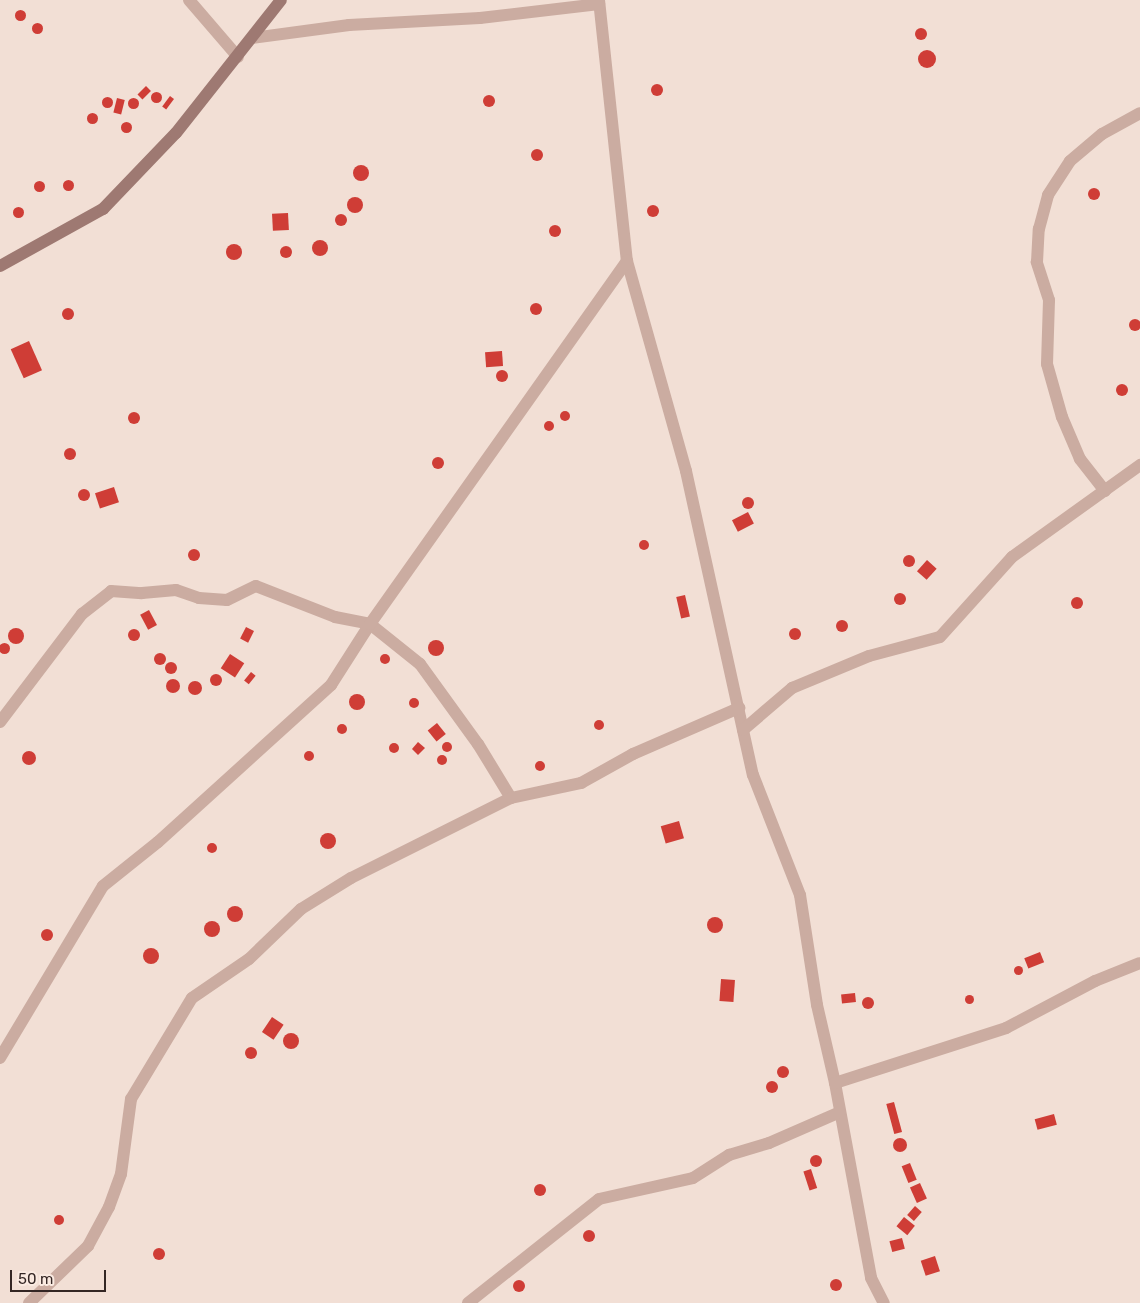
<!DOCTYPE html>
<html>
<head>
<meta charset="utf-8">
<style>
  body { margin:0 }
  #map { position:relative; width:1140px; height:1303px; overflow:hidden; background:#f2dfd5; font-family:Rubik,sans-serif }
  div>[style] { position:absolute }
  [style*='--x'] { left:calc(var(--x)*1px); top:calc(var(--y)*1px); width:calc(var(--w)*1px); rotate:calc(var(--a)*1deg) }
  .building>* { inset:0; background:#cf3d36; transform-origin:0 0 }
  .round { border-radius:50% }
  .street>* { height:12px; margin:-6px; padding:0 6px; transform-origin:6px; border-radius:6px; background:#cbaca1 }
  .secondary>* { height:12px; margin:-6px; padding:0 6px; transform-origin:6px; border-radius:6px; background:#9e7972 }
  span { translate:-50% -50%; white-space:nowrap; text-align:center; line-height:1.15; -webkit-text-stroke:4px #faeae1; paint-order:stroke }
  .scale { position:absolute; left:10px; top:1270px; width:96px; height:22px; box-sizing:border-box; border:2px solid #342624; border-top:0; padding-left:6px; font-size:15px; line-height:18px; white-space:nowrap; color:#342624; -webkit-text-stroke:4px #faeae1; paint-order:stroke }
</style>
</head>
<body>
<div id="map">
  <div class="building">
    <i class="round" style="left:14.5px;top:9.5px;width:11px;height:11px"></i>
    <i class="round" style="left:31.5px;top:22.5px;width:11px;height:11px"></i>
    <i class="round" style="left:915px;top:28px;width:12px;height:12px"></i>
    <i class="round" style="left:918px;top:50px;width:18px;height:18px"></i>
    <i class="round" style="left:651px;top:84px;width:12px;height:12px"></i>
    <i style="left:146px;top:86px;width:7px;height:12px;rotate:45deg"></i>
    <i class="round" style="left:150.5px;top:91.5px;width:11px;height:11px"></i>
    <i class="round" style="left:483px;top:95px;width:12px;height:12px"></i>
    <i style="left:170px;top:96px;width:5px;height:13px;rotate:37deg"></i>
    <i class="round" style="left:101.5px;top:96.5px;width:11px;height:11px"></i>
    <i class="round" style="left:127.5px;top:97.5px;width:11px;height:11px"></i>
    <i style="left:117px;top:98px;width:8px;height:15px;rotate:14deg"></i>
    <i class="round" style="left:86.5px;top:112.5px;width:11px;height:11px"></i>
    <i class="round" style="left:120.5px;top:121.5px;width:11px;height:11px"></i>
    <i class="round" style="left:531px;top:149px;width:12px;height:12px"></i>
    <i class="round" style="left:353px;top:165px;width:16px;height:16px"></i>
    <i class="round" style="left:62.5px;top:179.5px;width:11px;height:11px"></i>
    <i class="round" style="left:33.5px;top:180.5px;width:11px;height:11px"></i>
    <i class="round" style="left:1088px;top:188px;width:12px;height:12px"></i>
    <i class="round" style="left:347px;top:197px;width:16px;height:16px"></i>
    <i class="round" style="left:647px;top:205px;width:12px;height:12px"></i>
    <i class="round" style="left:12.5px;top:206.5px;width:11px;height:11px"></i>
    <i style="left:288px;top:213px;width:17px;height:16px;rotate:87deg"></i>
    <i class="round" style="left:335px;top:214px;width:12px;height:12px"></i>
    <i class="round" style="left:549px;top:225px;width:12px;height:12px"></i>
    <i class="round" style="left:312px;top:240px;width:16px;height:16px"></i>
    <i class="round" style="left:226px;top:244px;width:16px;height:16px"></i>
    <i class="round" style="left:280px;top:246px;width:12px;height:12px"></i>
    <i class="round" style="left:530px;top:303px;width:12px;height:12px"></i>
    <i class="round" style="left:62px;top:308px;width:12px;height:12px"></i>
    <i class="round" style="left:1129px;top:319px;width:12px;height:12px"></i>
    <i style="left:29px;top:341px;width:32px;height:20px;rotate:66deg"></i>
    <i style="left:502px;top:351px;width:15px;height:17px;rotate:86deg"></i>
    <i class="round" style="left:496px;top:370px;width:12px;height:12px"></i>
    <i class="round" style="left:1116px;top:384px;width:12px;height:12px"></i>
    <i class="round" style="left:560px;top:411px;width:10px;height:10px"></i>
    <i class="round" style="left:128px;top:412px;width:12px;height:12px"></i>
    <i class="round" style="left:544px;top:421px;width:10px;height:10px"></i>
    <i class="round" style="left:64px;top:448px;width:12px;height:12px"></i>
    <i class="round" style="left:432px;top:457px;width:12px;height:12px"></i>
    <i style="left:114px;top:487px;width:16px;height:20px;rotate:72deg"></i>
    <i class="round" style="left:78px;top:489px;width:12px;height:12px"></i>
    <i class="round" style="left:742px;top:497px;width:12px;height:12px"></i>
    <i style="left:748px;top:512px;width:13px;height:18px;rotate:63deg"></i>
    <i class="round" style="left:639px;top:540px;width:10px;height:10px"></i>
    <i class="round" style="left:188px;top:549px;width:12px;height:12px"></i>
    <i class="round" style="left:903px;top:555px;width:12px;height:12px"></i>
    <i style="left:927px;top:560px;width:13px;height:15px;rotate:42deg"></i>
    <i class="round" style="left:894px;top:593px;width:12px;height:12px"></i>
    <i style="left:685px;top:595px;width:22px;height:9px;rotate:77deg"></i>
    <i class="round" style="left:1071px;top:597px;width:12px;height:12px"></i>
    <i style="left:149px;top:610px;width:17px;height:10px;rotate:62deg"></i>
    <i class="round" style="left:836px;top:620px;width:12px;height:12px"></i>
    <i style="left:246px;top:627px;width:9px;height:13px;rotate:27deg"></i>
    <i class="round" style="left:789px;top:628px;width:12px;height:12px"></i>
    <i class="round" style="left:8px;top:628px;width:16px;height:16px"></i>
    <i class="round" style="left:128px;top:629px;width:12px;height:12px"></i>
    <i class="round" style="left:428px;top:640px;width:16px;height:16px"></i>
    <i class="round" style="left:-1.5px;top:642.5px;width:11px;height:11px"></i>
    <i class="round" style="left:154px;top:653px;width:12px;height:12px"></i>
    <i style="left:230px;top:654px;width:17px;height:17px;rotate:33deg"></i>
    <i class="round" style="left:380px;top:654px;width:10px;height:10px"></i>
    <i class="round" style="left:165px;top:662px;width:12px;height:12px"></i>
    <i style="left:251px;top:672px;width:6px;height:11px;rotate:39deg"></i>
    <i class="round" style="left:210px;top:674px;width:12px;height:12px"></i>
    <i class="round" style="left:166px;top:679px;width:14px;height:14px"></i>
    <i class="round" style="left:188px;top:681px;width:14px;height:14px"></i>
    <i class="round" style="left:349px;top:694px;width:16px;height:16px"></i>
    <i class="round" style="left:409px;top:698px;width:10px;height:10px"></i>
    <i class="round" style="left:594px;top:720px;width:10px;height:10px"></i>
    <i style="left:437px;top:723px;width:14px;height:12px;rotate:51deg"></i>
    <i class="round" style="left:337px;top:724px;width:10px;height:10px"></i>
    <i style="clip-path:polygon(418px 742px,425px 748px,418px 755px,412px 749px)"></i>
    <i class="round" style="left:442px;top:742px;width:10px;height:10px"></i>
    <i class="round" style="left:389px;top:743px;width:10px;height:10px"></i>
    <i class="round" style="left:22px;top:751px;width:14px;height:14px"></i>
    <i class="round" style="left:304px;top:751px;width:10px;height:10px"></i>
    <i class="round" style="left:437px;top:755px;width:10px;height:10px"></i>
    <i class="round" style="left:535px;top:761px;width:10px;height:10px"></i>
    <i style="left:679px;top:821px;width:18px;height:19px;rotate:74deg"></i>
    <i class="round" style="left:320px;top:833px;width:16px;height:16px"></i>
    <i class="round" style="left:207px;top:843px;width:10px;height:10px"></i>
    <i class="round" style="left:227px;top:906px;width:16px;height:16px"></i>
    <i class="round" style="left:707px;top:917px;width:16px;height:16px"></i>
    <i class="round" style="left:204px;top:921px;width:16px;height:16px"></i>
    <i class="round" style="left:41px;top:929px;width:12px;height:12px"></i>
    <i class="round" style="left:143px;top:948px;width:16px;height:16px"></i>
    <i style="left:1040px;top:952px;width:11px;height:17px;rotate:68deg"></i>
    <i class="round" style="left:1013.5px;top:965.5px;width:9px;height:9px"></i>
    <i style="left:721px;top:979px;width:14px;height:22px;rotate:4deg"></i>
    <i style="left:855px;top:993px;width:9px;height:14px;rotate:84deg"></i>
    <i class="round" style="left:964.5px;top:994.5px;width:9px;height:9px"></i>
    <i class="round" style="left:862px;top:997px;width:12px;height:12px"></i>
    <i style="left:272px;top:1017px;width:14px;height:18px;rotate:34deg"></i>
    <i class="round" style="left:283px;top:1033px;width:16px;height:16px"></i>
    <i class="round" style="left:245px;top:1047px;width:12px;height:12px"></i>
    <i class="round" style="left:777px;top:1066px;width:12px;height:12px"></i>
    <i class="round" style="left:766px;top:1081px;width:12px;height:12px"></i>
    <i style="left:894px;top:1102px;width:31px;height:8px;rotate:75deg"></i>
    <i style="left:1054px;top:1114px;width:11px;height:20px;rotate:75deg"></i>
    <i class="round" style="left:893px;top:1138px;width:14px;height:14px"></i>
    <i class="round" style="left:810px;top:1155px;width:12px;height:12px"></i>
    <i style="left:910px;top:1163px;width:18px;height:9px;rotate:68deg"></i>
    <i style="left:811px;top:1169px;width:20px;height:8px;rotate:72deg"></i>
    <i style="left:920px;top:1183px;width:17px;height:11px;rotate:66deg"></i>
    <i class="round" style="left:534px;top:1184px;width:12px;height:12px"></i>
    <i style="left:915px;top:1206px;width:9px;height:12px;rotate:41deg"></i>
    <i class="round" style="left:54px;top:1215px;width:10px;height:10px"></i>
    <i style="left:904px;top:1217px;width:14px;height:12px;rotate:39deg"></i>
    <i class="round" style="left:583px;top:1230px;width:12px;height:12px"></i>
    <i style="left:902px;top:1238px;width:11px;height:13px;rotate:75deg"></i>
    <i class="round" style="left:153px;top:1248px;width:12px;height:12px"></i>
    <i style="left:935px;top:1256px;width:16px;height:15px;rotate:72deg"></i>
    <i class="round" style="left:830px;top:1279px;width:12px;height:12px"></i>
    <i class="round" style="left:513px;top:1280px;width:12px;height:12px"></i>
  </div>
  <div class="street">
    <i style="--x:189;--y:0;--w:75;--a:49.3"></i>
    <i style="--x:599;--y:0;--w:262;--a:83.9"></i>
    <i style="--x:627;--y:261;--w:218;--a:74.3"></i>
    <i style="--x:686;--y:471;--w:311;--a:77.6"></i>
    <i style="--x:753;--y:775;--w:129;--a:68.6"></i>
    <i style="--x:800;--y:895;--w:111;--a:81.2"></i>
    <i style="--x:817;--y:1005;--w:80;--a:77"></i>
    <i style="--x:835;--y:1083;--w:198;--a:79.5"></i>
    <i style="--x:871;--y:1278;--w:28;--a:63"></i>
    <i style="--x:252;--y:38;--w:98;--a:-7.6"></i>
    <i style="--x:349;--y:25;--w:131;--a:-3.1"></i>
    <i style="--x:480;--y:18;--w:120;--a:-6.7"></i>
    <i style="--x:1105;--y:491;--w:41;--a:-128"></i>
    <i style="--x:1080;--y:459;--w:46;--a:-113.2"></i>
    <i style="--x:1062;--y:417;--w:55;--a:-105.8"></i>
    <i style="--x:1047;--y:364;--w:64;--a:-88.2"></i>
    <i style="--x:1049;--y:300;--w:40;--a:-108"></i>
    <i style="--x:1037;--y:262;--w:33;--a:-87"></i>
    <i style="--x:1039;--y:229;--w:35;--a:-75"></i>
    <i style="--x:1048;--y:195;--w:40;--a:-57.1"></i>
    <i style="--x:1070;--y:161;--w:42;--a:-40.2"></i>
    <i style="--x:1102;--y:134;--w:43;--a:-28.9"></i>
    <i style="--x:0;--y:722;--w:136;--a:-52.8"></i>
    <i style="--x:82;--y:614;--w:37;--a:-38"></i>
    <i style="--x:111;--y:591;--w:31;--a:4"></i>
    <i style="--x:142;--y:593;--w:34;--a:-5"></i>
    <i style="--x:176;--y:590;--w:24;--a:19"></i>
    <i style="--x:199;--y:598;--w:28;--a:4"></i>
    <i style="--x:227;--y:600;--w:32;--a:-26"></i>
    <i style="--x:256;--y:586;--w:85;--a:21.4"></i>
    <i style="--x:335;--y:617;--w:36;--a:11"></i>
    <i style="--x:370;--y:624;--w:64;--a:38.7"></i>
    <i style="--x:420;--y:664;--w:99;--a:54.1"></i>
    <i style="--x:478;--y:744;--w:63;--a:58.6"></i>
    <i style="--x:743;--y:730;--w:65;--a:-40.6"></i>
    <i style="--x:792;--y:688;--w:83;--a:-22.6"></i>
    <i style="--x:869;--y:656;--w:73;--a:-15"></i>
    <i style="--x:940;--y:637;--w:108;--a:-48"></i>
    <i style="--x:1012;--y:557;--w:158;--a:-35.7"></i>
    <i style="--x:0;--y:1058;--w:200;--a:-59.1"></i>
    <i style="--x:103;--y:886;--w:70;--a:-38.7"></i>
    <i style="--x:158;--y:842;--w:234;--a:-42.2"></i>
    <i style="--x:331;--y:685;--w:72;--a:-57.4"></i>
    <i style="--x:370;--y:624;--w:445;--a:-54.7"></i>
    <i style="--x:835;--y:1083;--w:180;--a:-17.8"></i>
    <i style="--x:1006;--y:1028;--w:101;--a:-27.8"></i>
    <i style="--x:1095;--y:981;--w:48;--a:-21.8"></i>
    <i style="--x:29;--y:1303;--w:82;--a:-44"></i>
    <i style="--x:88;--y:1246;--w:44;--a:-61.7"></i>
    <i style="--x:109;--y:1207;--w:35;--a:-70"></i>
    <i style="--x:121;--y:1174;--w:76;--a:-82.4"></i>
    <i style="--x:131;--y:1099;--w:118;--a:-58.9"></i>
    <i style="--x:192;--y:998;--w:69;--a:-34.4"></i>
    <i style="--x:249;--y:959;--w:72;--a:-43.9"></i>
    <i style="--x:301;--y:909;--w:59;--a:-31.8"></i>
    <i style="--x:351;--y:878;--w:179;--a:-26.6"></i>
    <i style="--x:511;--y:798;--w:72;--a:-12.1"></i>
    <i style="--x:581;--y:783;--w:60;--a:-29.1"></i>
    <i style="--x:633;--y:754;--w:116;--a:-23.5"></i>
    <i style="--x:468;--y:1303;--w:167;--a:-38.4"></i>
    <i style="--x:599;--y:1199;--w:96;--a:-12.6"></i>
    <i style="--x:693;--y:1178;--w:43;--a:-32.6"></i>
    <i style="--x:729;--y:1155;--w:42;--a:-16.7"></i>
    <i style="--x:769;--y:1143;--w:77;--a:-23.6"></i>
  </div>
  <div class="secondary">
    <i style="--x:0;--y:266;--w:118;--a:-29"></i>
    <i style="--x:103;--y:209;--w:105;--a:-46.2"></i>
    <i style="--x:176;--y:133;--w:169;--a:-51.7"></i>
  </div>
  <div class="scale">50 m</div>
</div>
</body>
</html>
